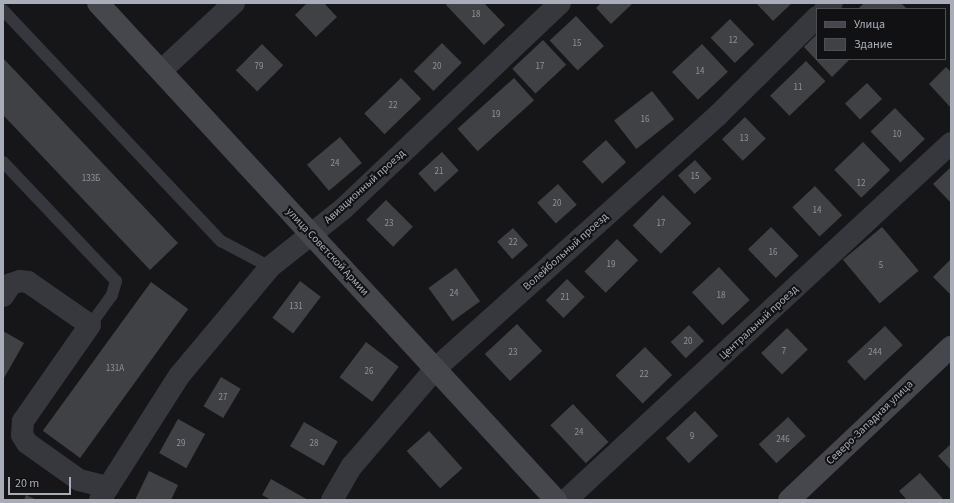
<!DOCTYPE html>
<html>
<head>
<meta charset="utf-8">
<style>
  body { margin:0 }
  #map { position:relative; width:954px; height:503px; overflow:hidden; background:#161618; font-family:"Source Sans 3",sans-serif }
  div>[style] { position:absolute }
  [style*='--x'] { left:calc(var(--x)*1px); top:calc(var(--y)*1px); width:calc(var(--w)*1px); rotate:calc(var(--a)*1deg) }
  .building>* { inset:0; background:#404145; transform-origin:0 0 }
  .lane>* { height:12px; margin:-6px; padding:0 6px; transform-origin:6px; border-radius:6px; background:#37383d }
  .street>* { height:22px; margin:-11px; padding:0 11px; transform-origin:11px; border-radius:11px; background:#37383d }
  .secondary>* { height:22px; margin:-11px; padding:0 11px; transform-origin:11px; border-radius:11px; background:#45474d }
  span { translate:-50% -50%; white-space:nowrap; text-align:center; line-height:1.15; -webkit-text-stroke:4px #111113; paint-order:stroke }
  .number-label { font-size:9px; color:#8e929b }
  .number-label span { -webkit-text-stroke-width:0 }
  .street-label { font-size:11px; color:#a8adb8 }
  .frame { position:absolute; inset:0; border:4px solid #a8adb8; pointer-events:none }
  .legend { position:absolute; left:816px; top:8px; width:130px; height:52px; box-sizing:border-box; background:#111113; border:1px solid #4d4f55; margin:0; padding:5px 7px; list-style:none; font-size:12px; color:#a8adb8 }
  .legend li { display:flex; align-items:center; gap:8px; height:20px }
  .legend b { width:20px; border:1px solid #4d4f55 }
  .scale { position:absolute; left:8px; top:477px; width:63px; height:18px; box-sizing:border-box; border:2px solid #a8adb8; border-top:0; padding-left:5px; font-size:12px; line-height:14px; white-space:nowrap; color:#a8adb8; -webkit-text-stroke:3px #111113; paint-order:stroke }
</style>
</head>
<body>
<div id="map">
  <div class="building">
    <i style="clip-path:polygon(307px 3px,324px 3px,337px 17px,316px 37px,295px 15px)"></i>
    <i style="clip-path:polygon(448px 3px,484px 3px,505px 25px,484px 45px,446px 5px)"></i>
    <i style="clip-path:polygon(601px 3px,633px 3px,611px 24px,596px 8px)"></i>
    <i style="clip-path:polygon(756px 3px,792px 3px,773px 21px)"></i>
    <i style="clip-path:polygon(864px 3px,901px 3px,907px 9px,858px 9px)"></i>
    <i style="left:576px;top:16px;width:41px;height:36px;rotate:47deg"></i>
    <i style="left:730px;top:19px;width:35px;height:27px;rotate:46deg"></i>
    <i style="clip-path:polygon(817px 34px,817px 59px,850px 59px,832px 77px,804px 47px)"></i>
    <i style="left:543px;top:40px;width:34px;height:42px;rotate:47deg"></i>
    <i style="left:442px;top:43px;width:28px;height:40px;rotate:45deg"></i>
    <i style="left:262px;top:44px;width:30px;height:37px;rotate:45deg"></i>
    <i style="left:702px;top:44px;width:38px;height:41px;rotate:47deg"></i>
    <i style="clip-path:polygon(3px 58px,178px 243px,150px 270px,3px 115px)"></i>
    <i style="left:806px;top:61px;width:28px;height:50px;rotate:46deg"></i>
    <i style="clip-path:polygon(946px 67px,951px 72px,951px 108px,929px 84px)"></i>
    <i style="left:401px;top:78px;width:29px;height:51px;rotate:46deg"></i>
    <i style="left:514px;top:78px;width:30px;height:76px;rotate:48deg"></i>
    <i style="left:867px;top:83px;width:22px;height:30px;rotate:47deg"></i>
    <i style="left:652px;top:91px;width:36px;height:48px;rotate:52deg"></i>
    <i style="left:895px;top:108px;width:43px;height:34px;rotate:46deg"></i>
    <i style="left:745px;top:117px;width:30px;height:32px;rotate:46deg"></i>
    <i style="left:340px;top:137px;width:34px;height:43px;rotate:50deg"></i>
    <i style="left:606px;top:140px;width:30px;height:32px;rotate:48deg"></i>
    <i style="left:863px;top:142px;width:39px;height:40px;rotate:46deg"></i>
    <i style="left:442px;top:152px;width:25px;height:32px;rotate:48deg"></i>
    <i style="left:695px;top:160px;width:25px;height:23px;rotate:48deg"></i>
    <i style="clip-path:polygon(951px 167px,951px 203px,933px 184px)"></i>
    <i style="left:558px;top:184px;width:28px;height:28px;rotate:48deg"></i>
    <i style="left:815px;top:186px;width:40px;height:31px;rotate:47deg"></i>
    <i style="left:663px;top:195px;width:40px;height:43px;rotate:45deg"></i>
    <i style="left:386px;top:200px;width:38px;height:28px;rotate:45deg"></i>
    <i style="left:771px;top:227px;width:40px;height:32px;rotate:46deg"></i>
    <i style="left:882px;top:227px;width:57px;height:51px;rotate:50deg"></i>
    <i style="left:513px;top:228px;width:23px;height:21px;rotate:49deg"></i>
    <i style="left:617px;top:239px;width:30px;height:46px;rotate:45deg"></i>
    <i style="clip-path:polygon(951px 259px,951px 295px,933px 277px)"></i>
    <i style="left:719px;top:267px;width:45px;height:37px;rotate:47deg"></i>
    <i style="left:456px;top:268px;width:41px;height:34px;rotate:54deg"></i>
    <i style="left:567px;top:279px;width:25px;height:30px;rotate:45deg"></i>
    <i style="left:300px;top:281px;width:26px;height:46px;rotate:37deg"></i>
    <i style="left:151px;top:282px;width:46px;height:184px;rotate:36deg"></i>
    <i style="left:517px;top:324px;width:37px;height:44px;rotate:47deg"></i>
    <i style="left:689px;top:325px;width:22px;height:25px;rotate:47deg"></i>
    <i style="left:885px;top:326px;width:26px;height:52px;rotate:47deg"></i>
    <i style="left:787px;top:328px;width:30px;height:36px;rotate:46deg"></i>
    <i style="clip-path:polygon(3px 331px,24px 343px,4px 378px,3px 377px)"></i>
    <i style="left:366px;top:342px;width:41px;height:44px;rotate:37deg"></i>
    <i style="left:645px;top:347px;width:39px;height:41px;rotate:46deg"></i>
    <i style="left:221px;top:377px;width:23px;height:34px;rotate:31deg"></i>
    <i style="left:573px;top:404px;width:52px;height:31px;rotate:47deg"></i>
    <i style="left:695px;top:411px;width:34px;height:40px;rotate:47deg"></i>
    <i style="left:788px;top:417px;width:26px;height:40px;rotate:47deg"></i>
    <i style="left:178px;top:419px;width:31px;height:39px;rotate:29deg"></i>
    <i style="left:304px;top:422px;width:39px;height:28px;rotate:30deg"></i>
    <i style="left:429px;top:431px;width:50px;height:30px;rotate:48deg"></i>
    <i style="clip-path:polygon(951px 444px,951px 470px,938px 456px)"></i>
    <i style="clip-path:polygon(149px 471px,178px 485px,171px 500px,135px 500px)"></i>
    <i style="clip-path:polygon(920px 473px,943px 499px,942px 500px,907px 500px,899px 491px)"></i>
    <i style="clip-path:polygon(271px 479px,308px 500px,271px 500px,262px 495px)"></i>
    <i style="clip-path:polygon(26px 495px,37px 500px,24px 500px)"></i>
  </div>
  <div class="lane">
    <i style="--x:3;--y:10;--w:318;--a:46.7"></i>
    <i style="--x:221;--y:241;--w:55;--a:28"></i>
    <i style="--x:3;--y:162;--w:164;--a:46.5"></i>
    <i style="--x:116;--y:281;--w:15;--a:106"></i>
    <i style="--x:112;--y:295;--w:37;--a:126"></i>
  </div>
  <div class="street">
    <i style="--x:825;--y:9;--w:9;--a:-41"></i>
    <i style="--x:162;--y:70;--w:98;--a:-42.9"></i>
    <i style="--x:3;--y:296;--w:14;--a:-56"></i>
    <i style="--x:11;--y:284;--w:9;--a:-18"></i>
    <i style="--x:20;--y:281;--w:8;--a:7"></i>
    <i style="--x:28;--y:282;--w:75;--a:34.7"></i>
    <i style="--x:90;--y:325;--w:117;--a:124.9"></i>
    <i style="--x:23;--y:421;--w:14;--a:94"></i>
    <i style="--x:22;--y:435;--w:9;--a:58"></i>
    <i style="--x:27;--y:443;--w:64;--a:35.4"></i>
    <i style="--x:79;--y:480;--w:30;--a:14"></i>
    <i style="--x:100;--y:500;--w:147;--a:-57.5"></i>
    <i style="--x:179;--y:376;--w:142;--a:-50.1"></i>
    <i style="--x:270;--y:267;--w:93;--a:-38.5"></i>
    <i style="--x:343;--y:209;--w:299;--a:-43.5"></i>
    <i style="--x:332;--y:500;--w:39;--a:-60"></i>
    <i style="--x:352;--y:466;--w:128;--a:-49.4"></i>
    <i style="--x:435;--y:369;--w:380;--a:-41.9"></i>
    <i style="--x:718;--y:115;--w:139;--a:-44.7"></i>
    <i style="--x:566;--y:500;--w:525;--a:-42.84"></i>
  </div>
  <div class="secondary">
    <i style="--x:98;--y:3;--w:676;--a:47.34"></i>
    <i style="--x:789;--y:500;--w:223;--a:-43.4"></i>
  </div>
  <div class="number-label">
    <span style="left:476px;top:15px">18</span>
    <span style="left:733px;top:41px">12</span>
    <span style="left:577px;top:44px">15</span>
    <span style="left:259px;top:67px">79</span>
    <span style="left:437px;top:67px">20</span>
    <span style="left:540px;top:67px">17</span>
    <span style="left:700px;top:72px">14</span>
    <span style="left:798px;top:88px">11</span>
    <span style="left:393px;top:106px">22</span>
    <span style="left:496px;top:115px">19</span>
    <span style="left:645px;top:120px">16</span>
    <span style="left:897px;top:135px">10</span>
    <span style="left:744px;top:139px">13</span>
    <span style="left:335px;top:164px">24</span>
    <span style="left:439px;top:172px">21</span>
    <span style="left:695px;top:177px">15</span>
    <span style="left:91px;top:179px">133Б</span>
    <span style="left:861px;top:184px">12</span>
    <span style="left:557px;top:204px">20</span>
    <span style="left:817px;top:211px">14</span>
    <span style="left:389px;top:224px">23</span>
    <span style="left:661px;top:224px">17</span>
    <span style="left:513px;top:243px">22</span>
    <span style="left:773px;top:253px">16</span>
    <span style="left:611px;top:265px">19</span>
    <span style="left:881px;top:266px">5</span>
    <span style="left:454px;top:294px">24</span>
    <span style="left:721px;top:296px">18</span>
    <span style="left:565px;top:298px">21</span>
    <span style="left:296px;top:307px">131</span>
    <span style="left:688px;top:342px">20</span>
    <span style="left:784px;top:352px">7</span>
    <span style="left:513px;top:353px">23</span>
    <span style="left:875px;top:353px">244</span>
    <span style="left:115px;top:369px">131А</span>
    <span style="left:369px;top:372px">26</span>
    <span style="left:644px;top:375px">22</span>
    <span style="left:223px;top:398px">27</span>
    <span style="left:579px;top:433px">24</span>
    <span style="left:692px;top:437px">9</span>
    <span style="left:783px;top:440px">246</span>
    <span style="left:181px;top:444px">29</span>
    <span style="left:314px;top:444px">28</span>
  </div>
  <div class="street-label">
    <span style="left:365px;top:187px;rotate:-42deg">Авиационный проезд</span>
    <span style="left:327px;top:252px;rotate:47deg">улица Советской Армии</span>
    <span style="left:566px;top:252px;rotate:-42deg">Волейбольный проезд</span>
    <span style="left:759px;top:323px;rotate:-43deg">Центральный проезд</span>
    <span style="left:870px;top:423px;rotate:-44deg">Северо-Западная улица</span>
  </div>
  <div class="frame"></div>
  <ul class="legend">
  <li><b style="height:5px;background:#45474d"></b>Улица</li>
  <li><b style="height:11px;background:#404145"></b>Здание</li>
  </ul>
  <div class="scale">20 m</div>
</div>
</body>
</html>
